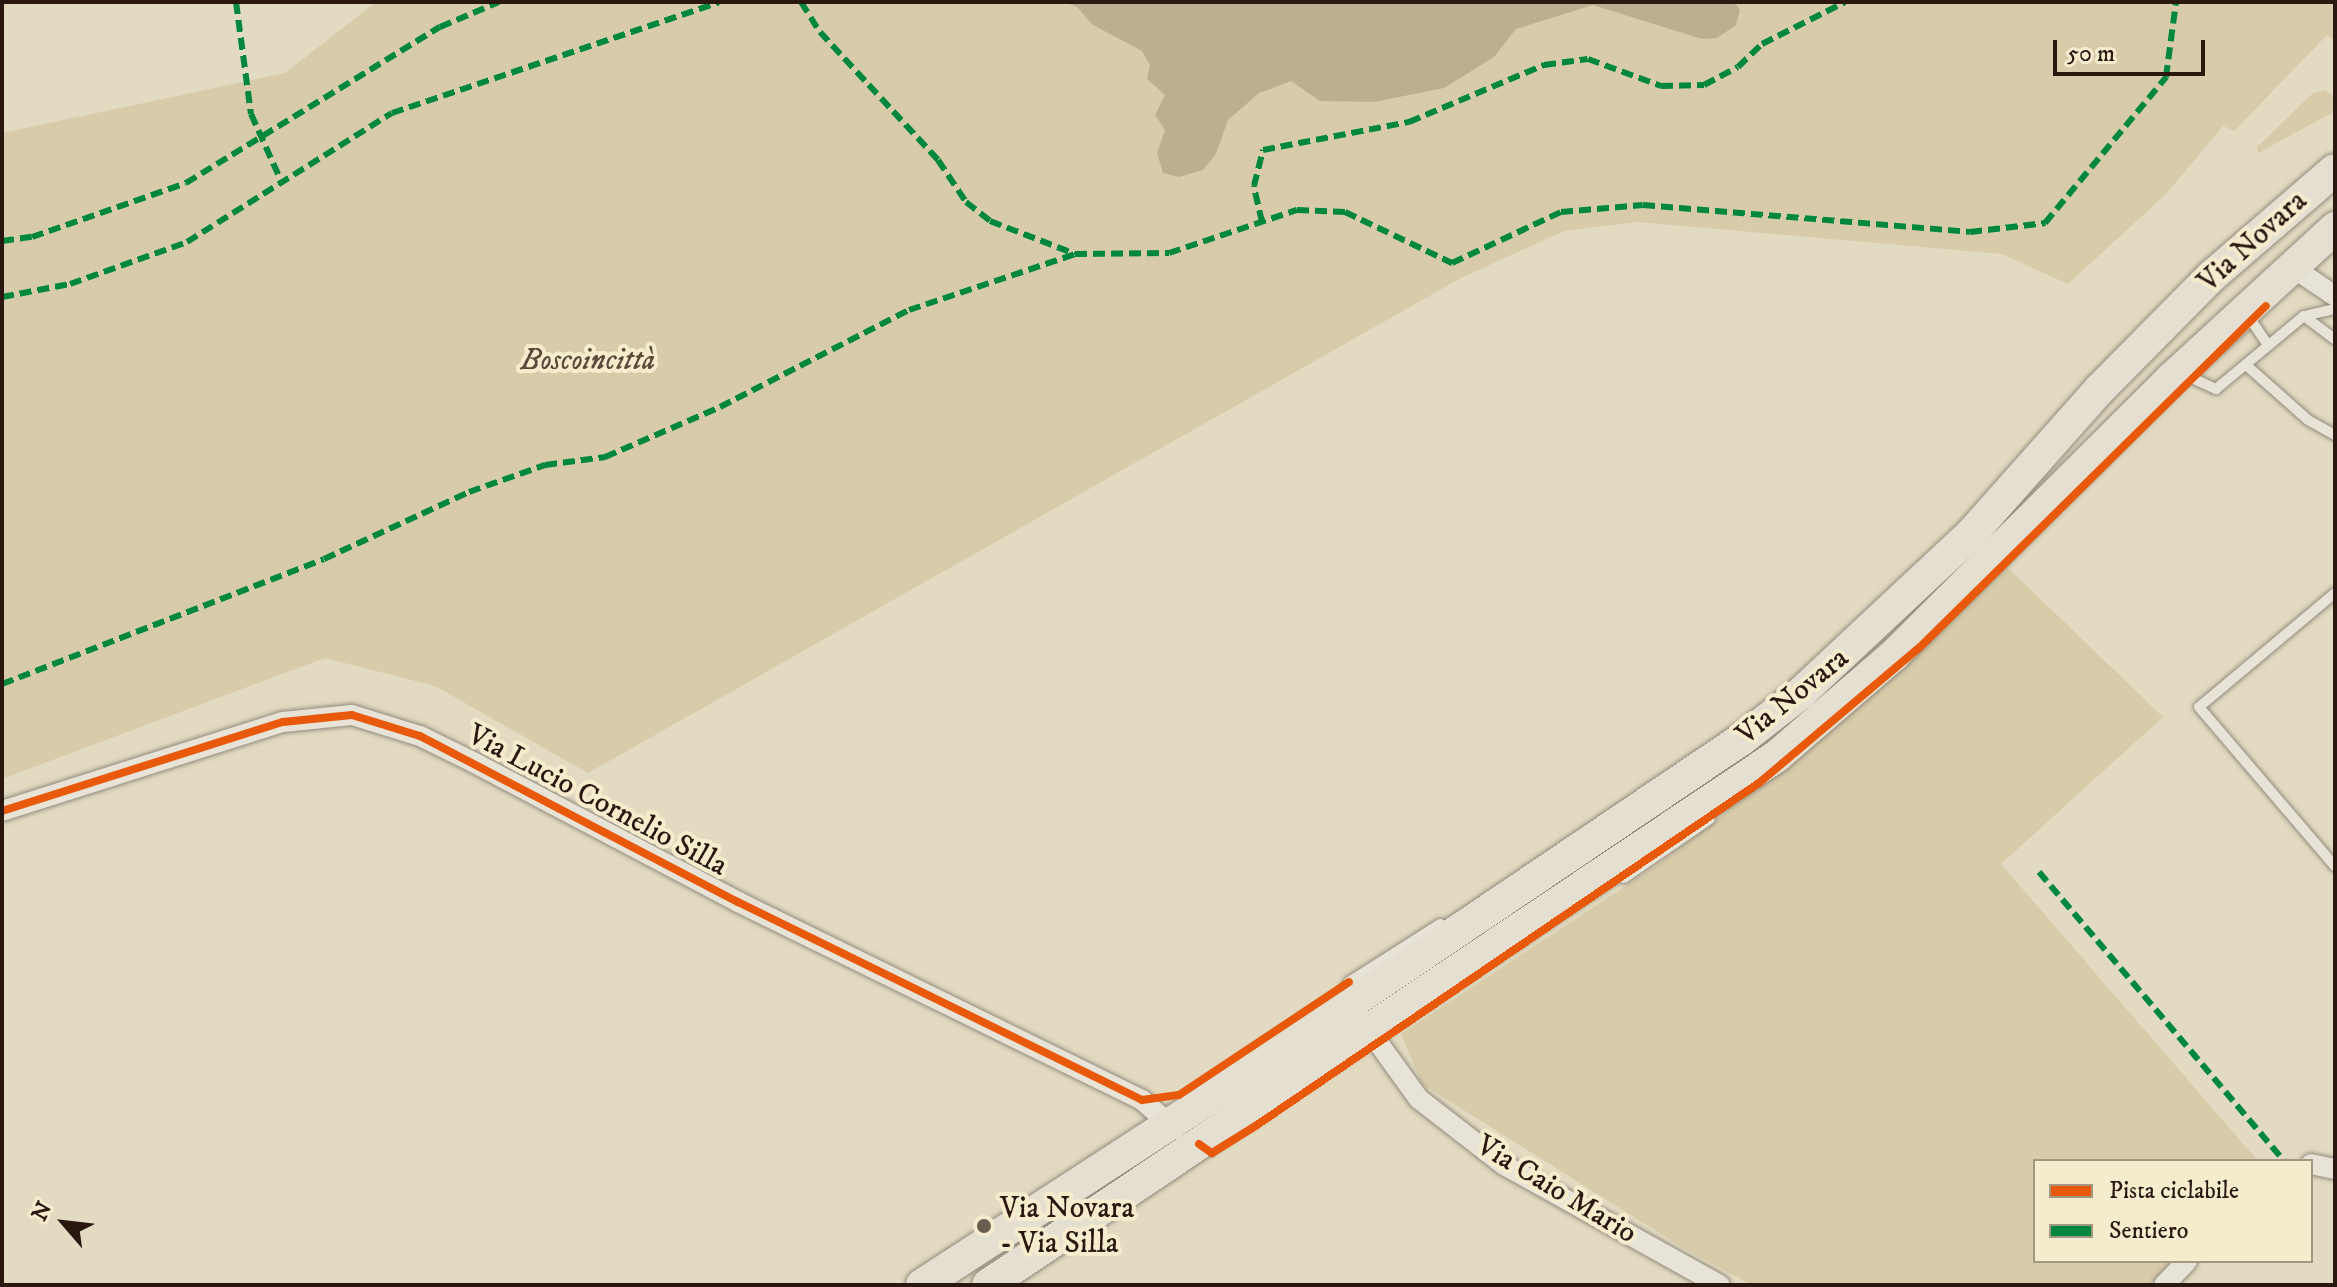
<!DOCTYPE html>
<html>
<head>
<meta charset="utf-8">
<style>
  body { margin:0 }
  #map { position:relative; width:2337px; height:1287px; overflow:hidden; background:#e2dac1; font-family:"IM FELL DW Pica",serif }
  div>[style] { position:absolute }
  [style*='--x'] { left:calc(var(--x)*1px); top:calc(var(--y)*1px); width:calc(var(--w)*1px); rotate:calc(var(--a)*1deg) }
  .green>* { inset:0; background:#d7cbaa }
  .water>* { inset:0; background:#bcaf91 }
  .roads { filter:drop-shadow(0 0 2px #928b7c) drop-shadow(0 0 2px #928b7c) }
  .service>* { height:10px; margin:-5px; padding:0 5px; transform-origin:5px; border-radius:5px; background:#e7e3d7 }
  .minor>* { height:20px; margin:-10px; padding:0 10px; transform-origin:10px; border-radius:10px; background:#e7e3d7 }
  .primary>* { height:32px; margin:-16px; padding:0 16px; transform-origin:16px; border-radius:16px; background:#e4dfd0 }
  .quiet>* { height:6px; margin-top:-3px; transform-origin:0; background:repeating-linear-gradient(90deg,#00873e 0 12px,transparent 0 18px) }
  .cycleway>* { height:8px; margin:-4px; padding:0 4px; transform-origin:4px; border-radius:4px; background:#e8590c }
  .dots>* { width:22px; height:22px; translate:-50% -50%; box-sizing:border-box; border:4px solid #f5ecce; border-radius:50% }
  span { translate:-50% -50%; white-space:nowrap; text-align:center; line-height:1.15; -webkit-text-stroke:8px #f5ecce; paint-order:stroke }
  .street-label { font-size:30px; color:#2a1810 }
  .park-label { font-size:30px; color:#5b4a39; font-style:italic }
  .poi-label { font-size:30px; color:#2a1810 }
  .left { translate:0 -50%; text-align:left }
  .frame { position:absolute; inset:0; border:4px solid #2a1810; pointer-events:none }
  .legend { position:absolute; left:2033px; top:1159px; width:280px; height:104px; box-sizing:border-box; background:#f5ecce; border:2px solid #a49782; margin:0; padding:10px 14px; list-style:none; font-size:24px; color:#2a1810 }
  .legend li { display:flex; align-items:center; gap:16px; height:40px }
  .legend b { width:40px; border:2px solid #a49782 }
  .north { position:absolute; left:24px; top:1183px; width:80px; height:80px; -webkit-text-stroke:6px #f5ecce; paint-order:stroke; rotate:298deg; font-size:22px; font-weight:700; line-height:32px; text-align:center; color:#2a1810 }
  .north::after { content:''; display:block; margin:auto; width:28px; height:36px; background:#2a1810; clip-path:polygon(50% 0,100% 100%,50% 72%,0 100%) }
  .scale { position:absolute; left:2053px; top:40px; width:152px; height:36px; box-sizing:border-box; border:4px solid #2a1810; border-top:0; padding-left:10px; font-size:24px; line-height:28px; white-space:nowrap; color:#2a1810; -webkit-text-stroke:6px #f5ecce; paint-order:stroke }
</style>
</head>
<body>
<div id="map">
  <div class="green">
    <i style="clip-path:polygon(376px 2px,2335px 2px,2335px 41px,2327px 35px,2234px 131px,2223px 126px,2166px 194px,2068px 284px,2002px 254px,1637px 222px,1564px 231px,1461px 278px,588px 773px,435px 686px,325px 658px,2px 779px,2px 133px,285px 73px)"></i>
    <i style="clip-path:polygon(2325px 90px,2335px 98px,2332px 113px,2258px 153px,2257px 147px,2312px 94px)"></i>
    <i style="clip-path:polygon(2005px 565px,2163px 717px,2001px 864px,2258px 1161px,2035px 1161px,2035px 1261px,2174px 1261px,2150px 1285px,1752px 1285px,1685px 1249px,1422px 1084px,1401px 1034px,1653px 868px,1814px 746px)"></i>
  </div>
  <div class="water">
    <i style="clip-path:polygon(1064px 2px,1734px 2px,1740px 10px,1736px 25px,1717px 38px,1702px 39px,1593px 5px,1516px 29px,1494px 57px,1444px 88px,1374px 102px,1320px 101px,1291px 81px,1259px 93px,1228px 120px,1216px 154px,1203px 170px,1179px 177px,1163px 173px,1157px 153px,1165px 130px,1155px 115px,1165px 95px,1147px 79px,1150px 65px,1142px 51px,1093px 25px,1077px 7px)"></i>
  </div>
  <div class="roads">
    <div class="service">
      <i style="--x:2304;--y:316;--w:39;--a:37"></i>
      <i style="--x:2251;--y:320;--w:29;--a:56"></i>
      <i style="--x:2246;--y:365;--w:83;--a:41.6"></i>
      <i style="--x:2308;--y:420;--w:31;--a:29"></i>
      <i style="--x:2190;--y:377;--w:29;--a:25"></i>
      <i style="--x:2216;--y:389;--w:114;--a:-39.7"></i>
      <i style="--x:2304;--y:316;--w:32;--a:-13"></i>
      <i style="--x:2335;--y:593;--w:177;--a:140"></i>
      <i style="--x:2199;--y:707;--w:209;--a:49.5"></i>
      <i style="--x:1624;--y:878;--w:104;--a:-34.5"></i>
      <i style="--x:1342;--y:997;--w:17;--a:-65"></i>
      <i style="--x:1349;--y:982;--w:108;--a:-32.5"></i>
    </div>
    <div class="minor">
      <i style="--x:2292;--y:267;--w:52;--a:34"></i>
      <i style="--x:2;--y:811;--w:295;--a:-17.6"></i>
      <i style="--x:283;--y:722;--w:69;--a:-5.8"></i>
      <i style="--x:352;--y:715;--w:71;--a:17.2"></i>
      <i style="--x:420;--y:736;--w:59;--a:26.1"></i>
      <i style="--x:473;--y:762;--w:300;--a:27.8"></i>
      <i style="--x:738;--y:902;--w:450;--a:26.1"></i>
      <i style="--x:1142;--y:1100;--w:44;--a:41.3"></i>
      <i style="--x:1348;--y:1001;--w:121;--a:54.1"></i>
      <i style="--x:1419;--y:1099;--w:108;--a:37.8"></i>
      <i style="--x:1504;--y:1165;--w:247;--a:29.1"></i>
      <i style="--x:2311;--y:1164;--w:25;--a:12"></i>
      <i style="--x:2164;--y:1285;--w:33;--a:-46"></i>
    </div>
    <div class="primary">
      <i style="--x:922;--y:1285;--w:354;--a:-33"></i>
      <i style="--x:1219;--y:1092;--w:631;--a:-34.02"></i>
      <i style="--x:1742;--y:739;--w:75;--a:-37.9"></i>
      <i style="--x:1801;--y:693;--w:236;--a:-43.1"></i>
      <i style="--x:1973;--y:532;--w:191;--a:-48.4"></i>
      <i style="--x:2100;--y:389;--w:159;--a:-45.3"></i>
      <i style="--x:2212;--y:276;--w:162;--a:-40.8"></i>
      <i style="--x:988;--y:1285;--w:950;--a:-33.84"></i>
      <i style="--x:1777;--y:756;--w:153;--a:-40.8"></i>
      <i style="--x:1893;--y:656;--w:394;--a:-44.9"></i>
      <i style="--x:2172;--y:378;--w:222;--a:-42.6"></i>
    </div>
  </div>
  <div class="quiet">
    <i style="--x:236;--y:2;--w:113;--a:82.4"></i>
    <i style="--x:251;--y:114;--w:76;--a:65.8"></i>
    <i style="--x:801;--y:2;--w:36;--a:58"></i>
    <i style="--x:820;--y:32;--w:174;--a:47.3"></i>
    <i style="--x:938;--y:160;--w:50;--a:56.3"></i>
    <i style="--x:966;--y:202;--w:31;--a:38"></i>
    <i style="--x:990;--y:221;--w:91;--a:21.2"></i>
    <i style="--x:1262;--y:222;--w:37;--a:-103"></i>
    <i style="--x:1254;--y:186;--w:37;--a:-76"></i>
    <i style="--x:1263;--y:150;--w:149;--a:-10.9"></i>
    <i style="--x:1409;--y:122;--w:147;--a:-22.9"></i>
    <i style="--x:1544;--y:65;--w:44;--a:-7.8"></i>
    <i style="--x:1588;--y:59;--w:78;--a:20.3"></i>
    <i style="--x:1661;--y:86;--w:43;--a:-1.3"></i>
    <i style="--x:1704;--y:85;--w:38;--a:-28"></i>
    <i style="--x:1738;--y:67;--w:33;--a:-44"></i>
    <i style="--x:1762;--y:44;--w:93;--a:-26.8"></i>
    <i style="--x:2;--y:241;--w:30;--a:-8"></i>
    <i style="--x:32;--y:237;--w:163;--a:-19.3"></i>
    <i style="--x:186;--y:183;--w:298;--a:-31.6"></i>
    <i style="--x:440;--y:27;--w:64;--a:-23"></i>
    <i style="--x:2;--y:297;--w:69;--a:-10.8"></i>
    <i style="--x:70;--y:284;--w:124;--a:-19.7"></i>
    <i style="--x:187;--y:242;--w:242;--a:-32.2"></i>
    <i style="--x:392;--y:113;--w:345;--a:-18.7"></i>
    <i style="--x:2;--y:684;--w:345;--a:-21.2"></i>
    <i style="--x:324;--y:559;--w:160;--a:-24.8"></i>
    <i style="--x:469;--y:492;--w:81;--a:-19.6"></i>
    <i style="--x:545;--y:465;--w:61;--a:-7.6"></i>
    <i style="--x:605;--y:457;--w:125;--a:-23.5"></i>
    <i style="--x:720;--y:407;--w:212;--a:-27.2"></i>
    <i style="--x:909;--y:310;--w:175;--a:-18.6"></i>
    <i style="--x:1075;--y:254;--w:94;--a:-0.6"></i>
    <i style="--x:1169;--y:253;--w:135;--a:-18.6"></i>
    <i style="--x:1297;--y:210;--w:48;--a:2.4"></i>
    <i style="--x:1345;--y:212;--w:119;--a:25.5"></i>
    <i style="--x:1452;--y:263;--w:120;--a:-25.1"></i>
    <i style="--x:1561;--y:212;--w:82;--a:-4.9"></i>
    <i style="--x:1643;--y:205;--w:328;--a:4.7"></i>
    <i style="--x:1970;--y:232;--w:76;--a:-6.8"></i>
    <i style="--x:2045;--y:223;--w:190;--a:-50.3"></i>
    <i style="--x:2166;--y:77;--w:76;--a:-82.4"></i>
    <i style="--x:2039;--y:872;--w:379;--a:49.7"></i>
  </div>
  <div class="cycleway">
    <i style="--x:2;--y:811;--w:295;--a:-17.6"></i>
    <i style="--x:283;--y:722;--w:69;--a:-5.8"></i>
    <i style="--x:352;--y:715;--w:71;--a:17.2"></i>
    <i style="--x:420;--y:736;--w:359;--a:27.6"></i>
    <i style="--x:738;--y:902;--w:450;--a:26.1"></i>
    <i style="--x:1142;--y:1100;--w:37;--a:-8"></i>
    <i style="--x:1179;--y:1095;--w:204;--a:-33.6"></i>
    <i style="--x:1199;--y:1144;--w:16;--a:35"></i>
    <i style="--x:1212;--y:1153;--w:53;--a:-31.9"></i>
    <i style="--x:1257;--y:1125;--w:607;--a:-34.27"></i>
    <i style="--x:1759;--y:783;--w:209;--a:-40.2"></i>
    <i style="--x:1919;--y:648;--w:487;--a:-44.6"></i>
  </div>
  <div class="dots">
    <i style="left:984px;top:1226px;background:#6a5c4e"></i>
  </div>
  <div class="street-label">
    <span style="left:2253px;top:242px;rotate:-42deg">Via Novara</span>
    <span style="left:1793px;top:697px;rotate:-39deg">Via Novara</span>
    <span style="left:597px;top:801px;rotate:28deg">Via Lucio Cornelio Silla</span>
    <span style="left:1556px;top:1190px;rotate:31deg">Via Caio Mario</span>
  </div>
  <div class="park-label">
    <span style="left:588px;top:361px">Boscoincittà</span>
  </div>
  <div class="poi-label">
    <span class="left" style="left:1000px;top:1226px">Via Novara<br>- Via Silla</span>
  </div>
  <div class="frame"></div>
  <ul class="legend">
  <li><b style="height:10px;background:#e8590c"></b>Pista ciclabile</li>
  <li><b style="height:10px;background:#00873e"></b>Sentiero</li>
  </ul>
  <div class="north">N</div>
  <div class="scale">50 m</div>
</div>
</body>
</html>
